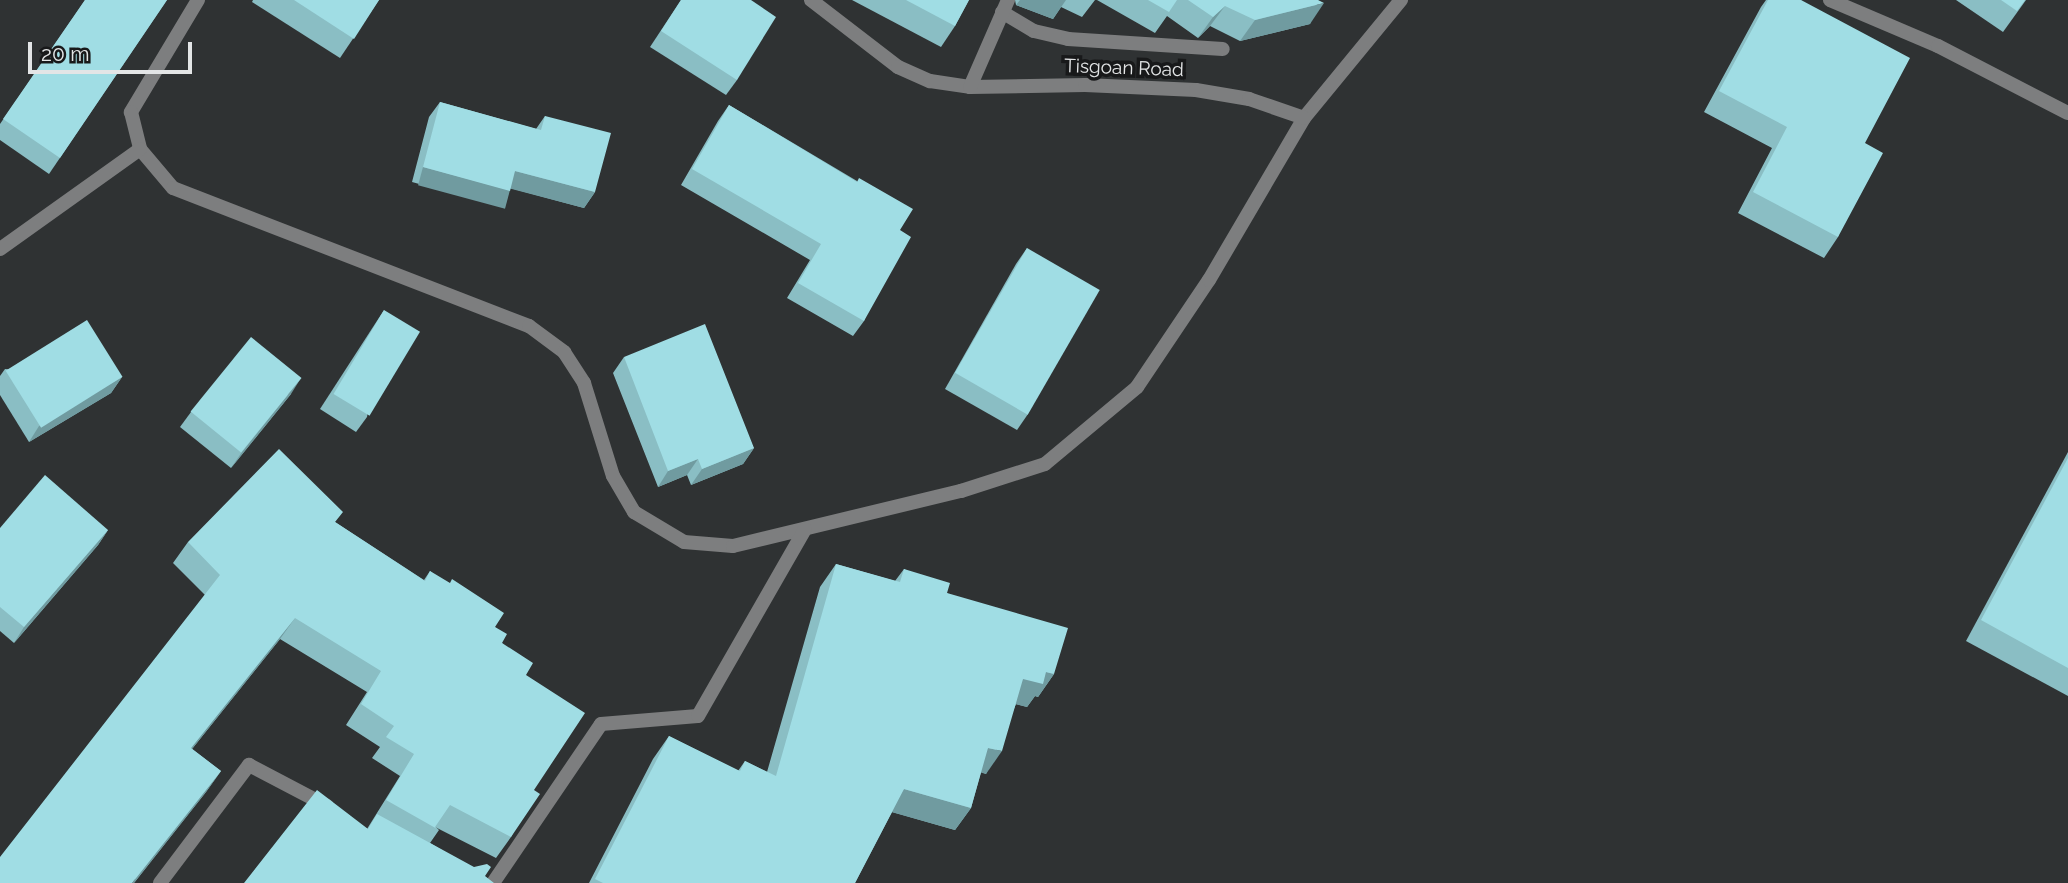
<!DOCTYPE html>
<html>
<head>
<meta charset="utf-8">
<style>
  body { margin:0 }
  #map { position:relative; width:2068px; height:883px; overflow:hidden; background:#2f3233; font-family:Raleway,sans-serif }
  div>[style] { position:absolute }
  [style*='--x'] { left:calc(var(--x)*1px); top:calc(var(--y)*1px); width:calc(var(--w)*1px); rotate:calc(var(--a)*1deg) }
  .street>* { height:14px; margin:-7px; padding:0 7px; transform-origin:7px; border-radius:7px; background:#7d7e7f }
  .wall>* { inset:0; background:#8abec4 }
  .shaded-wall>* { inset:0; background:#709ba0; transform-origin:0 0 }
  .building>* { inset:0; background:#a0dde4; transform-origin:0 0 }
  span { translate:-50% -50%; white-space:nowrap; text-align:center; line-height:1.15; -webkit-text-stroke:7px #18191a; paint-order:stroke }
  .street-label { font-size:19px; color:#e3e5e6 }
  .scale { position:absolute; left:28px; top:42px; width:164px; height:32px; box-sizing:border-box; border:4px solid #e3e5e6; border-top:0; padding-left:9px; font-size:21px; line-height:24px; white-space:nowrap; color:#e3e5e6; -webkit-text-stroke:5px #18191a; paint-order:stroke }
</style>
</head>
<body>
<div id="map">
  <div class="street">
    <i style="--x:198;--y:0;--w:131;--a:120.9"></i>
    <i style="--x:131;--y:112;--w:38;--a:76"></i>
    <i style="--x:140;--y:149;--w:51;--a:49.8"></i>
    <i style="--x:173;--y:188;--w:382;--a:21.2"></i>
    <i style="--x:529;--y:326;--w:44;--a:36.6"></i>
    <i style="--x:564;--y:352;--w:37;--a:57"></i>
    <i style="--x:584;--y:383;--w:97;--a:72.7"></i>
    <i style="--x:613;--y:476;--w:42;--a:59.7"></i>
    <i style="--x:634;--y:512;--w:58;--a:31"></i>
    <i style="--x:684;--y:542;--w:49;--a:4.7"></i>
    <i style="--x:733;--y:546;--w:235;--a:-13.6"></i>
    <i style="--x:961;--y:491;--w:88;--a:-17.8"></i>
    <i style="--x:1045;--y:464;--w:120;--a:-39.9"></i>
    <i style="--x:1137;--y:387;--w:129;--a:-56.1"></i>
    <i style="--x:1209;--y:280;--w:188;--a:-59.6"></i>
    <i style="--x:1304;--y:118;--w:153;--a:-50.6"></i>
    <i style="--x:811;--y:0;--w:110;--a:37.6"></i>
    <i style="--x:898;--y:67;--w:35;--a:24"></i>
    <i style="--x:930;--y:81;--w:40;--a:8.5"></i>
    <i style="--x:970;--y:87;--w:115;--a:-1"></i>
    <i style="--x:1085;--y:85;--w:111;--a:2.6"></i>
    <i style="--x:1196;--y:90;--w:54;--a:9.6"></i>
    <i style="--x:1249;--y:99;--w:58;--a:19.1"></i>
    <i style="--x:1830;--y:0;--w:117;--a:23.1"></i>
    <i style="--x:1938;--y:46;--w:146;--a:27.3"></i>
    <i style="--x:1002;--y:12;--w:37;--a:31"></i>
    <i style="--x:1034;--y:31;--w:35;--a:13"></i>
    <i style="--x:1068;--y:39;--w:155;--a:3.7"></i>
    <i style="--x:970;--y:87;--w:95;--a:-66.4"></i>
    <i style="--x:0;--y:249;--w:172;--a:-35.5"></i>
    <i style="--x:160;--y:883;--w:148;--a:-53"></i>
    <i style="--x:249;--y:765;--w:88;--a:27.7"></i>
    <i style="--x:493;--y:883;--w:192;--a:-55.8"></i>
    <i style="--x:601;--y:724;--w:97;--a:-4.7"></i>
    <i style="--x:698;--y:716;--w:215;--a:-60.2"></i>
  </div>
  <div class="wall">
    <i style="clip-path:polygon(85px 0,167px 0,49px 174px,0 140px,0 124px)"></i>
    <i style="clip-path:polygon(253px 0,379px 0,340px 58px,252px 2px)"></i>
    <i style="clip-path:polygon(681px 0,751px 0,737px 80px,726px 95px,650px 47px)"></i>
    <i style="clip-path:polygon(852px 0,969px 0,955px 26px,941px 47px)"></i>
    <i style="clip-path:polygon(1015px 0,1095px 0,1082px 17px,1061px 7px,1053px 19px,1016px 5px)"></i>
    <i style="clip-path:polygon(1097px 0,1318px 0,1310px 24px,1240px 41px,1210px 26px,1198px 38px,1167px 16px,1155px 33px)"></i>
    <i style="clip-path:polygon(1766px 0,1801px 0,1865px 143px,1838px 237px,1824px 258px,1738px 213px,1772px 148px,1704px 112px,1761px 7px)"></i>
    <i style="clip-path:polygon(1956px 0,2026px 0,2003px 32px)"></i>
    <i style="clip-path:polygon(440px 102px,536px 129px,545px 116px,595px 192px,584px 208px,510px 188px,499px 206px,412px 182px,429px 117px)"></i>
    <i style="clip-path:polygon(729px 105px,857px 181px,900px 230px,864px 321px,853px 336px,787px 298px,810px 260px,681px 185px,718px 121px)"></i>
    <i style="clip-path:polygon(1027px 248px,1028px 414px,1017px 430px,945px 389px,1016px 264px)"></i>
    <i style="clip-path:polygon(384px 310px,367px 417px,356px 432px,320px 409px)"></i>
    <i style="clip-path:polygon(624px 357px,754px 448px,743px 464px,691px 485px,687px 475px,658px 487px,613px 373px)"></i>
    <i style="clip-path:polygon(5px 369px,122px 377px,111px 393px,29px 442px,0 395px,0 376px)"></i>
    <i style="clip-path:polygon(291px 394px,231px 468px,180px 427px,191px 412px)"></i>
    <i style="clip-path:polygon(2068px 452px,2068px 696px,1966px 641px)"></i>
    <i style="clip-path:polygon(335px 522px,424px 580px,430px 571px,495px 627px,502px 643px,526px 675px,534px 790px,511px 837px,496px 858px,435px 827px,439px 830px,430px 843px,485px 876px,367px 829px,400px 776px,372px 758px,380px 747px,346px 725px,367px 692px,280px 639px,192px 749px,221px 771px,206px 792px,134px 883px,205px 595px,173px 563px,188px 542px)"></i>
    <i style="clip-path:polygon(0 528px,108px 530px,98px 545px,14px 643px,0 631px)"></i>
    <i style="clip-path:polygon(836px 564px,895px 581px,904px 569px,947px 593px,1054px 674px,1038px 697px,1035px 696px,1027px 707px,1016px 704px,986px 774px,981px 772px,971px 808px,955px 830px,892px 812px,855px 883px,589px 883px,653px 759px,669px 736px,738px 771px,745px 761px,767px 772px,820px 587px)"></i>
  </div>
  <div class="shaded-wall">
    <i style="clip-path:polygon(1020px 0,1066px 0,1053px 19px,1016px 5px)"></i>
    <i style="clip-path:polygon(1324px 3px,1310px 24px,1240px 41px,1255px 20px)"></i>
    <i style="clip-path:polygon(1225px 6px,1210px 26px,1198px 38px,1213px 17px)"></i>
    <i style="left:423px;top:167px;width:90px;height:19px;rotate:15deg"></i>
    <i style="clip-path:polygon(515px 171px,595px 192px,584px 208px,504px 187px)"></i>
    <i style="clip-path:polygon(122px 377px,111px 393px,29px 442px,39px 426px)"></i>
    <i style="clip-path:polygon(301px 378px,291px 394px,231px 468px,242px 452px)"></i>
    <i style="clip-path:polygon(754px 448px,743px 464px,691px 485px,702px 469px)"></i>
    <i style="clip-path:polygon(698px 459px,687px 475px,658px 487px,668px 471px)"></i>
    <i style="clip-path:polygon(108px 530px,98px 545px,14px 643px,24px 627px)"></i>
    <i style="clip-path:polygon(295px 618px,280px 639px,176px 769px,191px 748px)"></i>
    <i style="clip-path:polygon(1046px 672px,1054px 674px,1038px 697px,1035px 696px,1027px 707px,1007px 702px,1023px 679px)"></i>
    <i style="clip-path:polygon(988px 748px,1002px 751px,986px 774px,972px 770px)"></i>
    <i style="clip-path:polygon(221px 771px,206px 792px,134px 883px,132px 883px)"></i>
    <i style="clip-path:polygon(904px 789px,971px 808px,955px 830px,888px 811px)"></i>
  </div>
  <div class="building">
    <i style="clip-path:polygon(85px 0,167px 0,60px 158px,3px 119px)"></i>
    <i style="clip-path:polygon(294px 0,379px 0,354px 39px)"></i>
    <i style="clip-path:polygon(681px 0,751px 0,776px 17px,737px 80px,661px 31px)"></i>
    <i style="clip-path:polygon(906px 0,969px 0,955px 26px)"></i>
    <i style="clip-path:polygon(1148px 0,1177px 0,1169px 12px)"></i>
    <i style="clip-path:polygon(1188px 0,1318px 0,1324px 3px,1255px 20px,1225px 6px,1213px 17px)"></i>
    <i style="clip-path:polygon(1768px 0,1801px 0,1910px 58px,1865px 143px,1883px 153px,1838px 237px,1753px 192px,1787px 127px,1719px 91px)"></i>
    <i style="clip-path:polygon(2001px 0,2025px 0,2017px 11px)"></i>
    <i style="clip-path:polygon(440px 102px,541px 130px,545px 116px,611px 133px,595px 192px,515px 171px,510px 191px,423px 167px)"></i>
    <i style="clip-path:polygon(729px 105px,857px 182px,859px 178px,913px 209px,900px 230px,911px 237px,864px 321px,798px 283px,821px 244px,692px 169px)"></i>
    <i style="left:1027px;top:248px;width:84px;height:144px;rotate:30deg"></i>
    <i style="left:384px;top:310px;width:42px;height:98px;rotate:31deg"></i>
    <i style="left:87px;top:320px;width:67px;height:96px;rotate:58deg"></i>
    <i style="clip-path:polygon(705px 324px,754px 448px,702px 469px,698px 459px,668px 471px,624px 357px)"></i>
    <i style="left:251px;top:337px;width:65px;height:96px;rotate:39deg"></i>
    <i style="clip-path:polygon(279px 449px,343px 512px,335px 522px,425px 581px,430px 571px,450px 583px,452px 579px,504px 613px,495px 627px,507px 634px,502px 643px,533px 663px,526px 675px,585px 713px,534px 790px,540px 794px,511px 837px,450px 805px,435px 827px,439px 830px,386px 800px,414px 754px,386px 737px,394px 726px,361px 704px,381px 671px,295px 618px,191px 748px,221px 771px,132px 883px,0 883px,0 857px,220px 575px,188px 542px)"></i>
    <i style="clip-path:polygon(2068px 458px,2068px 668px,1981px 620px)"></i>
    <i style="clip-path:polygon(45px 475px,108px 530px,24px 627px,0 607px,0 528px)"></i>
    <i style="clip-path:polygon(836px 564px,900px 582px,904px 569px,950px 583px,947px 593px,1068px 628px,1054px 674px,1046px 672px,1043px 684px,1023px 679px,1002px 751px,988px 748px,971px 808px,904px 789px,855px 883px,603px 883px,595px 879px,669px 736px,740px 771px,745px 761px,776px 776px)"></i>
    <i style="clip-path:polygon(317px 790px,368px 829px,377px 814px,474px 867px,487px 864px,491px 867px,485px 876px,494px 883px,244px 883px)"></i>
  </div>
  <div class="street-label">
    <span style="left:1124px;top:68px;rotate:2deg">Tisgoan Road</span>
  </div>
  <div class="scale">20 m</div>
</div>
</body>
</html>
